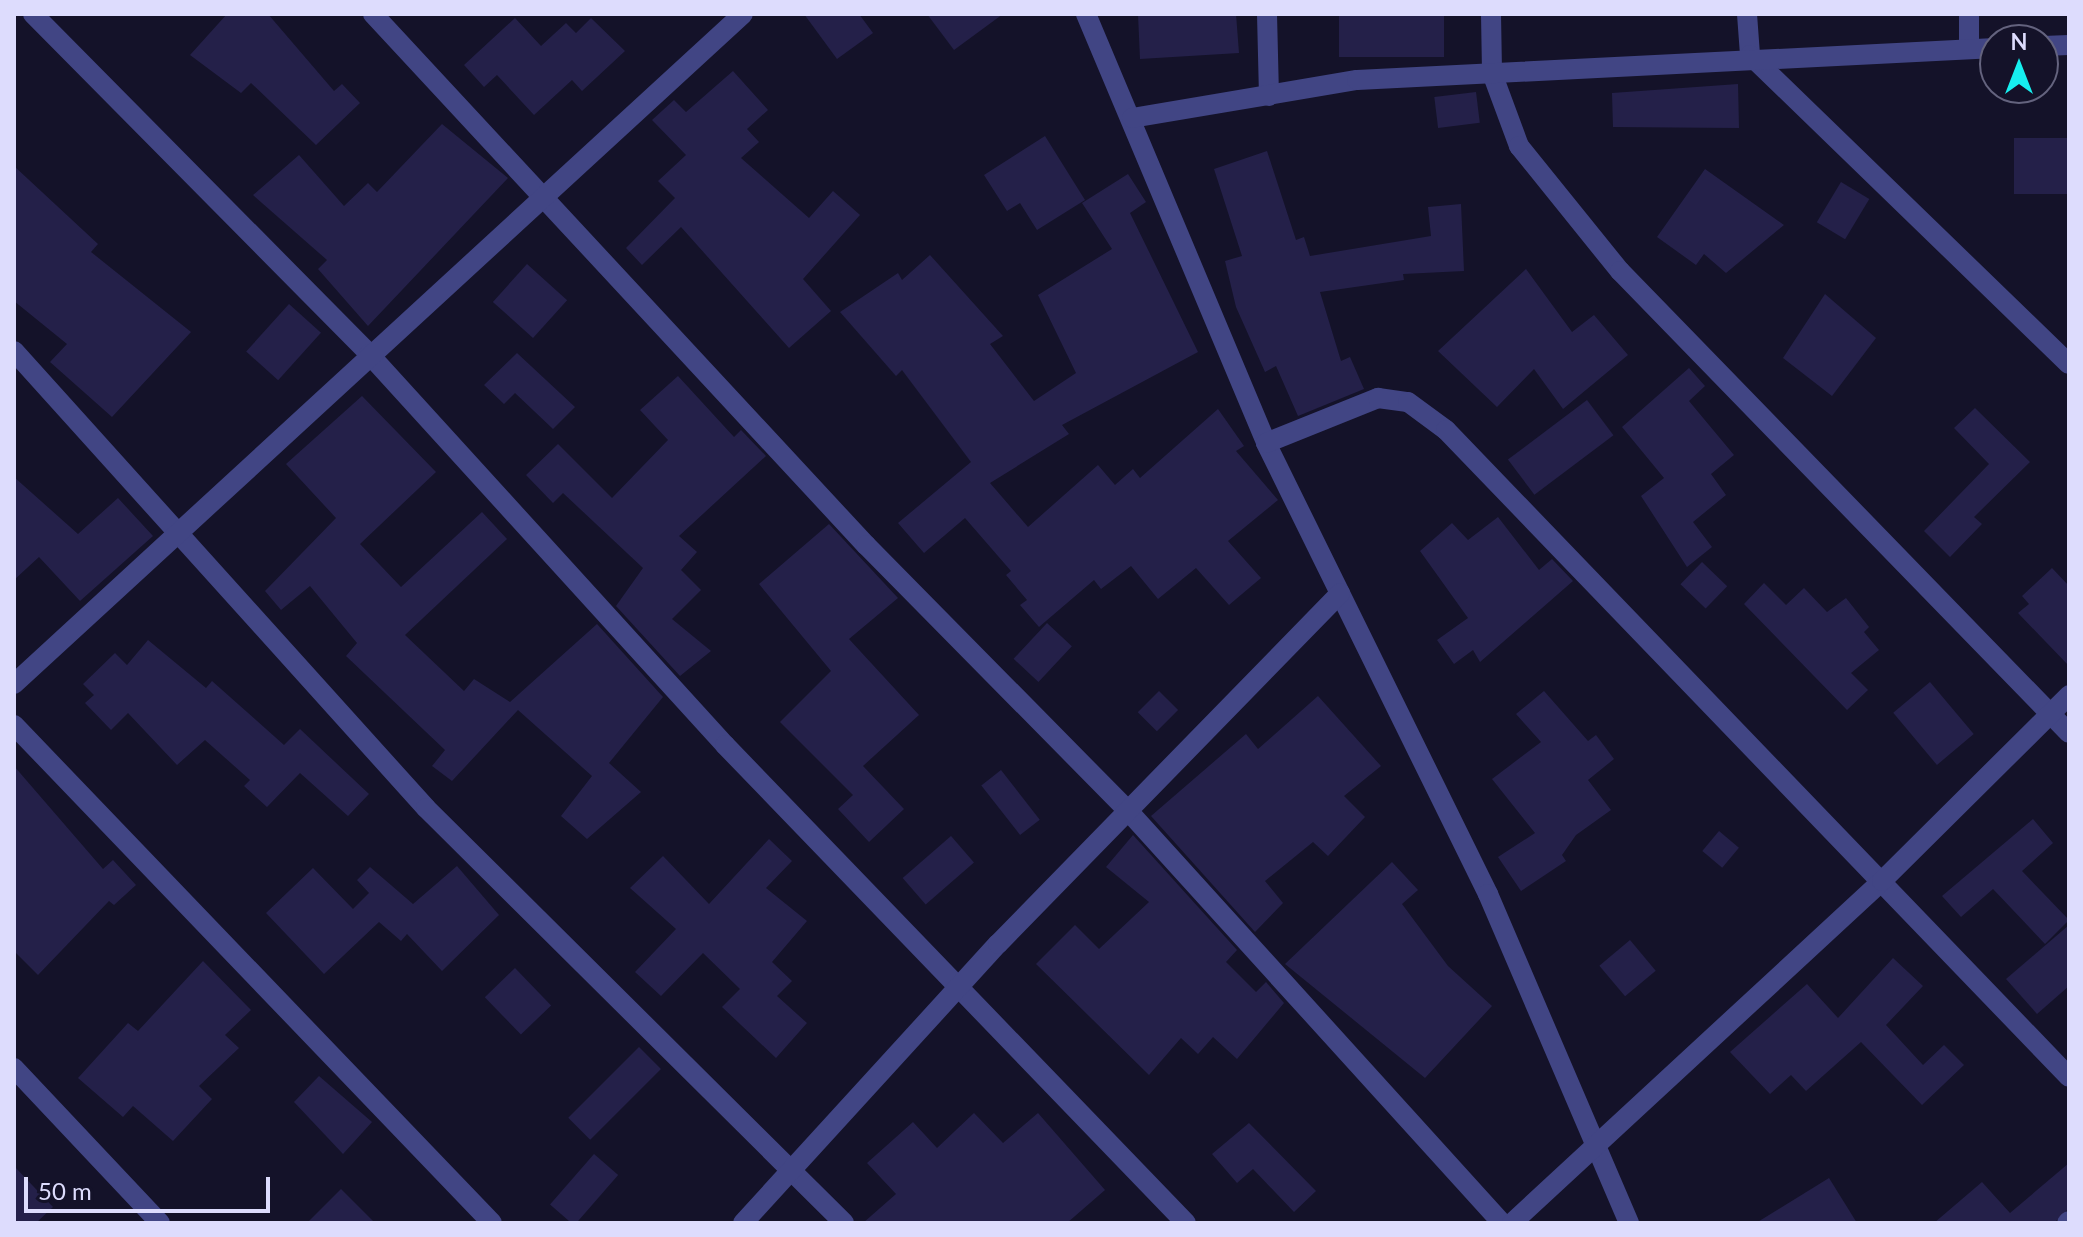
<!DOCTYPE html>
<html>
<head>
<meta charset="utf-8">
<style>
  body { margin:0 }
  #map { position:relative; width:2083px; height:1237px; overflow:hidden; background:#141229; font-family:Lato,sans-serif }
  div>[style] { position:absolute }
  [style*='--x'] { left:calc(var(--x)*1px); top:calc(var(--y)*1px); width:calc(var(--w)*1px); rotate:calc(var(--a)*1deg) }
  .building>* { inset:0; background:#242049; transform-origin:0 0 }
  .minor>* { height:20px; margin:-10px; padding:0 10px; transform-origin:10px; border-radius:10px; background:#414584 }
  span { translate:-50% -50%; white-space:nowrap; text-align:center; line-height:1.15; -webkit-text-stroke:6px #141229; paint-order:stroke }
  .frame { position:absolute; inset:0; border:16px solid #dddcfd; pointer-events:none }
  .north { position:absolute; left:1979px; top:24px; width:80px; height:80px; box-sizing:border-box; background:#141229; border:2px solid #64637e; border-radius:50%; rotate:0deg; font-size:22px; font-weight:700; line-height:32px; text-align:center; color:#dddcfd }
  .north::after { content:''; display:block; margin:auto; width:28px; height:36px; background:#16efef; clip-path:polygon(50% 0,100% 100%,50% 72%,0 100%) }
  .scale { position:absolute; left:24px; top:1177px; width:246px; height:36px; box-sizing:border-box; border:4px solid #dddcfd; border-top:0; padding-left:10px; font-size:24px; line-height:28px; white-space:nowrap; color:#dddcfd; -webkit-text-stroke:6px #141229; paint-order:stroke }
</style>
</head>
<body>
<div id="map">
  <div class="building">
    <i style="clip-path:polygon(227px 14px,268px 14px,334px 91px,342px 84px,360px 103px,316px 145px,251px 83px,241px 93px,190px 55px)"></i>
    <i style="clip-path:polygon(804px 14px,859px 14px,873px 33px,837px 59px)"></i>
    <i style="clip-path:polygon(927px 14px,1003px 14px,954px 50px)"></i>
    <i style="clip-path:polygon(1138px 14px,1236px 14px,1239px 53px,1140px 59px)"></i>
    <i style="left:1339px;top:15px;width:105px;height:42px"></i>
    <i style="clip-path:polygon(515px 18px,541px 46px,566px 23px,576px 33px,591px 18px,625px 51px,582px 91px,572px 80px,534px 115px,497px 75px,484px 87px,464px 65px)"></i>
    <i style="clip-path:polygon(733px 71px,768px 110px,747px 129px,759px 142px,741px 158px,809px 218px,833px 191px,860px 215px,803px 279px,831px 311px,789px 348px,681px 227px,642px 265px,626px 248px,675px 198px,658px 181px,686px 155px,652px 120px,674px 100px,686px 112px)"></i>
    <i style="clip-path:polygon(1738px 84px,1739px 128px,1613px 127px,1612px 93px)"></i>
    <i style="left:1476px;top:92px;width:31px;height:42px;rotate:83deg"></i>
    <i style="clip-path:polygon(442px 124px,508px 178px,368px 326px,318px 269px,327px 260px,253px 195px,299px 155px,344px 206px,368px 183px,377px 192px)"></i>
    <i style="clip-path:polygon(1045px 136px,1085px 200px,1037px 230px,1020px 203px,1007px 211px,984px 175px)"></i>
    <i style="left:2069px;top:138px;width:56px;height:55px;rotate:90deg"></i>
    <i style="clip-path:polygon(1267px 151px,1296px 240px,1304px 237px,1310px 256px,1431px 236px,1428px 207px,1461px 204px,1464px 271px,1403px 274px,1404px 280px,1320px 292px,1341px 361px,1350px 357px,1364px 389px,1298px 416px,1276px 366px,1265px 372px,1236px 307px,1225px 261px,1242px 256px,1214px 169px)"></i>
    <i style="clip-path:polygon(14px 166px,98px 244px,91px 252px,191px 332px,112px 417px,50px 362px,67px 344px,14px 301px)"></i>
    <i style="clip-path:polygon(1705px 169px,1784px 225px,1726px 273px,1704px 254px,1696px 265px,1657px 237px)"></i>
    <i style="clip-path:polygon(1128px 174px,1146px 202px,1130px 213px,1198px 352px,1062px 425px,1069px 434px,990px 483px,1028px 527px,1098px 465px,1115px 485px,1133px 469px,1140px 478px,1218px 409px,1244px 446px,1236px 451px,1278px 500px,1228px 541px,1261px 578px,1229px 605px,1196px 568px,1158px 599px,1131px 566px,1101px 589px,1094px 580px,1039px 627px,1020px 605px,1027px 600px,1006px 575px,1011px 571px,965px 518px,924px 553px,898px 523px,971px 462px,902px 370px,896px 376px,840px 312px,898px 273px,902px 280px,930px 255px,1003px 336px,990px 344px,1034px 401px,1076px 373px,1038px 295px,1112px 249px,1082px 203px)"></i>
    <i style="left:1841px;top:182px;width:33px;height:47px;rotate:31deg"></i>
    <i style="left:527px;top:264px;width:54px;height:51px;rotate:42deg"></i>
    <i style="clip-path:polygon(1526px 269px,1572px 332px,1594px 315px,1628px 355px,1563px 409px,1534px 369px,1497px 407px,1438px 351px)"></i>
    <i style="clip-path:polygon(1825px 294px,1876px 338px,1832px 396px,1783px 358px)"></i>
    <i style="left:289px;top:304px;width:43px;height:64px;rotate:42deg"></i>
    <i style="clip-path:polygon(517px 353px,575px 407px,553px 429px,515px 393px,504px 404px,484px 385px)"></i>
    <i style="clip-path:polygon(1689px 368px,1705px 386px,1689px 401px,1734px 455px,1711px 474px,1726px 495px,1693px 522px,1712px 547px,1687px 567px,1641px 496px,1664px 478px,1622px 427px)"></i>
    <i style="clip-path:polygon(678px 376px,734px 437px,741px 430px,766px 456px,679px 536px,697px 552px,681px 570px,701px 590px,672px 619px,711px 651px,680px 676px,616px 606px,643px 568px,563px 493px,553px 503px,526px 475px,558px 444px,612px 498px,668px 440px,640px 410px)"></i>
    <i style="clip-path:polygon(362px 396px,436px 472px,360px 544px,401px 587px,482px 512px,507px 539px,405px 635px,464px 691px,474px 679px,510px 702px,597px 624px,663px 697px,609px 763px,641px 792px,587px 839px,561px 816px,592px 776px,518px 710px,452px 781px,432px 766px,445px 750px,346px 656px,357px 643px,310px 586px,281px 610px,265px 591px,336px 518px,286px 464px)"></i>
    <i style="left:1587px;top:400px;width:44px;height:99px;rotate:53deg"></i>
    <i style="clip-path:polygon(1975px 408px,2030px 462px,1974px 517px,1982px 524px,1950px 557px,1924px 531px,1989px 464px,1954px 428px)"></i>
    <i style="clip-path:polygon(14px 477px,78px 534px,118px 498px,153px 536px,80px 601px,39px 557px,14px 580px)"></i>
    <i style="clip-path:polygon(1498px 517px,1539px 570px,1552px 559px,1573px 581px,1480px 662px,1473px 650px,1454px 664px,1437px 640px,1468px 618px,1420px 551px,1452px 523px,1468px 540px)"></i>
    <i style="clip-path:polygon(829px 524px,898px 598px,849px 639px,919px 715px,863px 766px,904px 809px,869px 842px,838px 809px,853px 795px,780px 722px,831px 671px,759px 584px)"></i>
    <i style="left:1702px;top:562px;width:35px;height:31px;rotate:44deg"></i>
    <i style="clip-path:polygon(2052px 568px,2069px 586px,2069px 666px,2018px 613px,2029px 604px,2022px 596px)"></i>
    <i style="clip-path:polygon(1764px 583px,1786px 605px,1804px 588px,1827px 612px,1846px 598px,1869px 627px,1864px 632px,1879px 650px,1851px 673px,1868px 690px,1847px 710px,1744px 604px)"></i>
    <i style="left:1047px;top:623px;width:34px;height:49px;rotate:43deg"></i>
    <i style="clip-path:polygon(148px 640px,206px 688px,212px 681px,284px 745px,300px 729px,369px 794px,348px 816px,300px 773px,267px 807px,244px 786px,250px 780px,205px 740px,177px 765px,128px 713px,111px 730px,85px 703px,94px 695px,83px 684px,115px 653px,127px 665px)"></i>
    <i style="left:1930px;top:682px;width:68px;height:48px;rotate:50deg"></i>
    <i style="left:1159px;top:691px;width:27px;height:30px;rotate:45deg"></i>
    <i style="clip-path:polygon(1544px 691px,1588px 741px,1596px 735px,1614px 759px,1588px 780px,1611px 810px,1576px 835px,1562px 855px,1566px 861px,1521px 891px,1498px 857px,1535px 833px,1492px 779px,1541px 742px,1516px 714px)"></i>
    <i style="clip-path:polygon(1318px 696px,1381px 766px,1344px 796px,1365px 817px,1328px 856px,1313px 842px,1265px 881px,1283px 903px,1255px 932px,1151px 816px,1246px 734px,1258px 749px)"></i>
    <i style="clip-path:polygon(14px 766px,103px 869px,113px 860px,136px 885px,114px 905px,109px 901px,38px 975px,14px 951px)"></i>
    <i style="left:1001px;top:770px;width:63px;height:25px;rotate:52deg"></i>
    <i style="clip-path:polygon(2033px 819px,2053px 843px,2022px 871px,2069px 920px,2045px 944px,1993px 889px,1961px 917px,1942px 896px)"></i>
    <i style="left:1719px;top:831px;width:26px;height:26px;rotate:40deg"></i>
    <i style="clip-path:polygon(1133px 835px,1237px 950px,1226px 962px,1256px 992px,1266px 982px,1284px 1003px,1237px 1059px,1213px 1037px,1198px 1054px,1181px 1038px,1149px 1075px,1036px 964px,1075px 925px,1099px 949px,1149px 902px,1106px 867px)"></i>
    <i style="left:951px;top:836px;width:35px;height:64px;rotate:49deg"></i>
    <i style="clip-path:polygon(769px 839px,792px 861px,766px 888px,807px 921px,772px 962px,792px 981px,777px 996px,807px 1023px,776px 1058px,722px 1007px,740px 989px,703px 953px,661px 996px,635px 972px,676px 929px,630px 888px,663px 856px,709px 904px)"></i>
    <i style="clip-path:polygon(1392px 862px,1418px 890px,1402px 904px,1448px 966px,1492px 1006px,1425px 1078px,1285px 964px)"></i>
    <i style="clip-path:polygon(457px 866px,499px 915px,442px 971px,407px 934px,401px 941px,379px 922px,324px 974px,266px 913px,313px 868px,353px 909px,369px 893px,357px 880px,370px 867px,413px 904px)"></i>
    <i style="clip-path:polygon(2069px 925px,2069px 986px,2037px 1014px,2006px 979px)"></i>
    <i style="left:1630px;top:940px;width:40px;height:40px;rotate:50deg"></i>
    <i style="clip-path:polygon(1893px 958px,1923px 986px,1886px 1025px,1923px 1065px,1944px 1045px,1964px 1065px,1922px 1105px,1861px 1042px,1806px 1091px,1791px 1075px,1770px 1094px,1730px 1052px,1807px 984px,1838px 1018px)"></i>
    <i style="clip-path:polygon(203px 961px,251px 1010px,225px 1035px,239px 1048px,199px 1086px,212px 1099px,173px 1141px,133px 1106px,123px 1117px,78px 1078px,128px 1023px,138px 1031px)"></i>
    <i style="left:515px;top:968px;width:52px;height:42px;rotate:46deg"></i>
    <i style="left:639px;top:1047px;width:31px;height:100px;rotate:45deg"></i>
    <i style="clip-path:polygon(319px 1076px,372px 1122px,343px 1154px,294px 1102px)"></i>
    <i style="clip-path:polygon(974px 1113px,1003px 1143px,1038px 1113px,1105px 1190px,1067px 1223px,863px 1223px,896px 1194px,867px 1163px,913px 1122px,937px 1148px)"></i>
    <i style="clip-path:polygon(1249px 1123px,1316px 1191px,1294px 1212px,1253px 1169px,1237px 1183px,1212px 1154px)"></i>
    <i style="left:594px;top:1154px;width:32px;height:67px;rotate:41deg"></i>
    <i style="clip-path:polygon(2069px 1163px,2069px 1208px,2054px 1223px,1934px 1223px,1982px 1182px,2010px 1213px)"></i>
    <i style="clip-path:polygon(14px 1166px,53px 1207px,36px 1223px,14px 1223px)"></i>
    <i style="clip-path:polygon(1829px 1178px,1857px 1223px,1756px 1223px)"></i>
    <i style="clip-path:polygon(341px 1189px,375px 1223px,307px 1223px)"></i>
  </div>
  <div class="minor">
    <i style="--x:33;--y:14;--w:478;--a:45.3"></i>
    <i style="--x:369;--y:354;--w:529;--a:47.68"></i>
    <i style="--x:725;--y:745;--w:664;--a:46.04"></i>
    <i style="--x:373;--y:14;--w:725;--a:47.13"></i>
    <i style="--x:866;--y:545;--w:378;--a:45.4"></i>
    <i style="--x:1131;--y:814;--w:552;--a:47.79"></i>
    <i style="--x:1086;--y:14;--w:465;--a:67.2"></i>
    <i style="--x:1266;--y:443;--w:503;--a:63.79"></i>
    <i style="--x:1488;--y:894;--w:358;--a:66.8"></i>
    <i style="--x:1267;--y:14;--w:82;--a:88.6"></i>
    <i style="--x:1491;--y:14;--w:59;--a:89"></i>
    <i style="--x:1492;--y:73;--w:78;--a:69.7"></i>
    <i style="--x:1519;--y:146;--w:161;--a:51.1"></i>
    <i style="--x:1620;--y:271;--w:644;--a:45.82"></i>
    <i style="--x:1747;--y:14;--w:41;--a:85.8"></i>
    <i style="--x:1750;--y:55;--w:444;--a:44.1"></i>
    <i style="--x:1969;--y:14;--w:34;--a:90"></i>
    <i style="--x:2043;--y:46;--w:26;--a:-2"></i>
    <i style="--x:1132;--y:118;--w:228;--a:-9.6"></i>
    <i style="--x:1357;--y:80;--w:639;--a:-2.87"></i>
    <i style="--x:14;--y:351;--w:615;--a:47.96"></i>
    <i style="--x:426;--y:808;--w:589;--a:44.79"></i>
    <i style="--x:1266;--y:443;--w:121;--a:-21.9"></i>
    <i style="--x:1378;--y:398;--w:30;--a:8"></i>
    <i style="--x:1408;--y:402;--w:47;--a:36.4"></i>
    <i style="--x:1446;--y:430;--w:898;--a:46.08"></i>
    <i style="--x:14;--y:684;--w:990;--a:-42.59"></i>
    <i style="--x:14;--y:725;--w:690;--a:46.17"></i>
    <i style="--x:14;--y:1068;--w:213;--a:46.7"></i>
    <i style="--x:743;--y:1223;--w:378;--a:-47.6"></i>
    <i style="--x:998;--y:944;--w:490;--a:-45.7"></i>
    <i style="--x:1512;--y:1223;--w:504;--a:-42.75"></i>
    <i style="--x:1882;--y:881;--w:264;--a:-44.8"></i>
    <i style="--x:2067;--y:1223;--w:3;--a:-45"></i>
  </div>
  <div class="frame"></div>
  <div class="north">N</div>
  <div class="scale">50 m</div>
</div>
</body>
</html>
